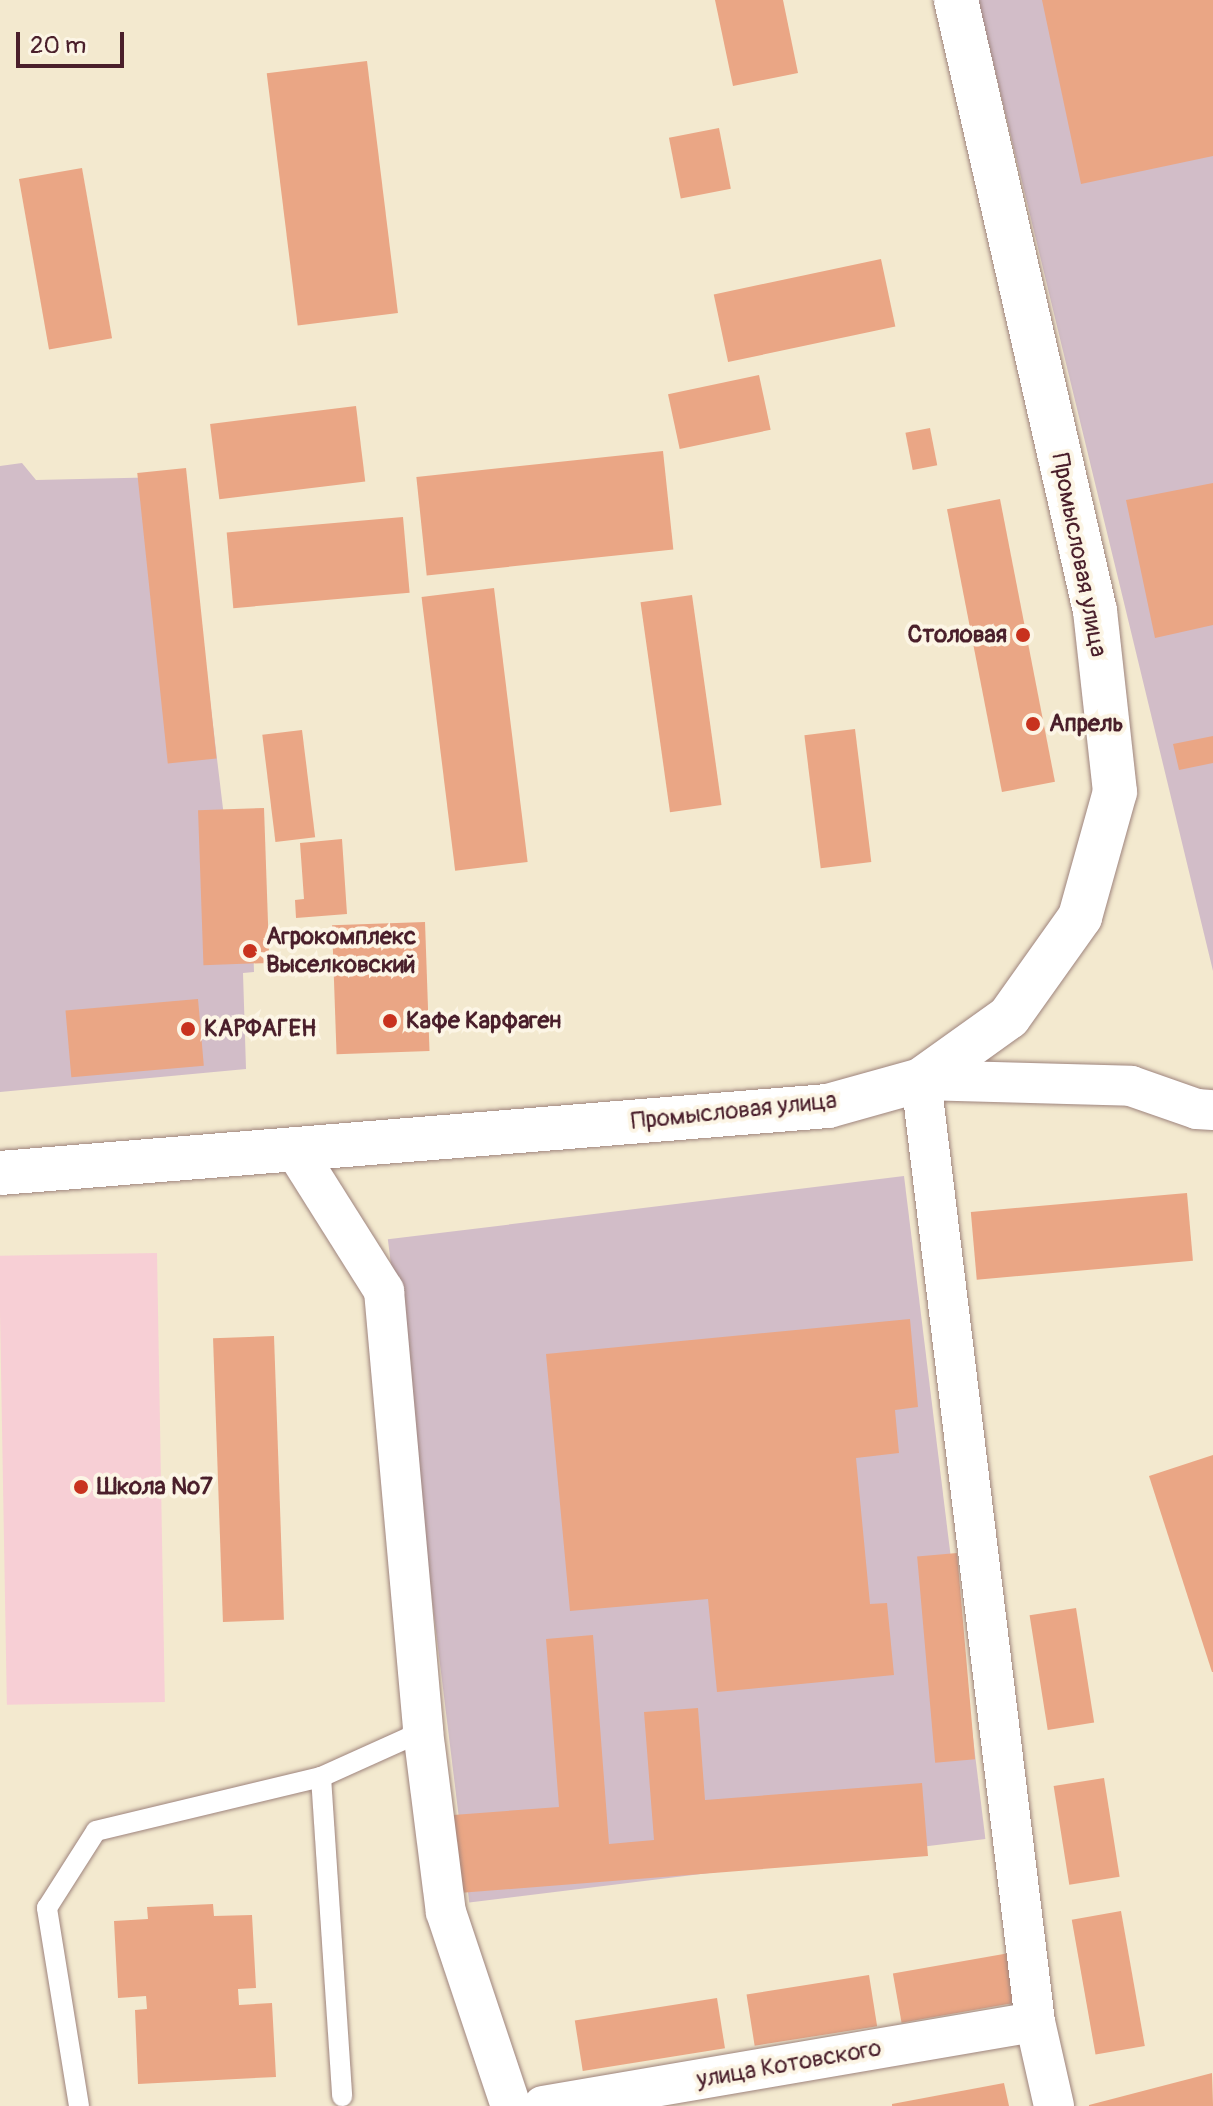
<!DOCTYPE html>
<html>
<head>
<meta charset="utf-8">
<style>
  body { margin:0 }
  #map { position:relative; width:1213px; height:2106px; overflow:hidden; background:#f3e9cf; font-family:Pangolin,sans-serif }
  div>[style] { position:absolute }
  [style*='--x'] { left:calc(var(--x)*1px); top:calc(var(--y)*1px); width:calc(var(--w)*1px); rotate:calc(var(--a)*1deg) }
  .built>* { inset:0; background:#f7cfd5; transform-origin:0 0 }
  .industrial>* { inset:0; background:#d2bdc8; transform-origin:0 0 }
  .building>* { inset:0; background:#eaa685; transform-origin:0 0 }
  .roads { filter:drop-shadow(0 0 2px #9e847d) drop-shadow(0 0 2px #9e847d) }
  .service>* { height:20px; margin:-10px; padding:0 10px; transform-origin:10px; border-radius:10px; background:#fff }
  .minor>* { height:40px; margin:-20px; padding:0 20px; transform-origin:20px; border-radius:20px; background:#fff }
  .secondary>* { height:44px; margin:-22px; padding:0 22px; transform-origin:22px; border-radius:22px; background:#fff }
  .dots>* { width:22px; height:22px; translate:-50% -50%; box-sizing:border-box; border:4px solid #fcf5e5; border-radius:50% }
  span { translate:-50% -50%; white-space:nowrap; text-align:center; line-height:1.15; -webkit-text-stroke:8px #fcf5e5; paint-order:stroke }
  .street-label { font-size:24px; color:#4a1f2b }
  .poi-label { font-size:24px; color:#4a1f2b; font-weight:700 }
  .right { translate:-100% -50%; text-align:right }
  .left { translate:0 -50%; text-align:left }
  .scale { position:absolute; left:16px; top:32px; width:108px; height:36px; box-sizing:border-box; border:4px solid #4a1f2b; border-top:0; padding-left:10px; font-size:24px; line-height:28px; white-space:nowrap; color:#4a1f2b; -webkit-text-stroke:6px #fcf5e5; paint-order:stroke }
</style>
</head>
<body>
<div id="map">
  <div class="built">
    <i style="left:157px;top:1253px;width:449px;height:158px;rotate:89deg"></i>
  </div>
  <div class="industrial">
    <i style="clip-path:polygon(978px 0,1213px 0,1213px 971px,1133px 640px)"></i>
    <i style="clip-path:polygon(22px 463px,36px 480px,168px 477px,209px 692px,224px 817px,249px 817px,254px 972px,243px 973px,246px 1069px,0 1092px,0 466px)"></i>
    <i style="left:904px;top:1176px;width:668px;height:520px;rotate:83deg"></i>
  </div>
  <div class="building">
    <i style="clip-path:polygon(715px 0,783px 0,798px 73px,733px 86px)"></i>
    <i style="clip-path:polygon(1042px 0,1213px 0,1213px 156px,1081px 184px)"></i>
    <i style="left:367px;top:61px;width:254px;height:101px;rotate:83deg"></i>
    <i style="left:719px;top:128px;width:62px;height:51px;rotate:79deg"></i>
    <i style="left:82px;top:168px;width:173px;height:64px;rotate:80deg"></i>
    <i style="left:881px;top:259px;width:69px;height:171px;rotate:78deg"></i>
    <i style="left:759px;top:375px;width:56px;height:93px;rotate:78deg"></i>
    <i style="left:356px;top:406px;width:76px;height:147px;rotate:83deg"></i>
    <i style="left:930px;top:428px;width:38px;height:25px;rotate:79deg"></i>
    <i style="left:663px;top:451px;width:99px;height:248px;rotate:84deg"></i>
    <i style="left:186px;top:468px;width:292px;height:49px;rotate:84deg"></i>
    <i style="clip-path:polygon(1213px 483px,1213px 625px,1155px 638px,1126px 500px)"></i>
    <i style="left:1000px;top:499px;width:288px;height:54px;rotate:79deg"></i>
    <i style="left:403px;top:517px;width:76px;height:177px;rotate:85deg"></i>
    <i style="left:494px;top:588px;width:276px;height:73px;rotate:83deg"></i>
    <i style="left:692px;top:595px;width:212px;height:52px;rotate:82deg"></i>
    <i style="left:855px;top:729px;width:134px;height:51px;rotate:83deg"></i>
    <i style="left:302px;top:730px;width:108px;height:40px;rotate:83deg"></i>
    <i style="clip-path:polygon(1213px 736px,1213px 763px,1179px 770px,1173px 744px)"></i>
    <i style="left:264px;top:808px;width:155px;height:66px;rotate:88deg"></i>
    <i style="clip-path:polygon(342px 839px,347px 914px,296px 918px,295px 900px,304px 899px,300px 843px)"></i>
    <i style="left:425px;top:922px;width:129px;height:93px;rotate:88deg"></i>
    <i style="left:198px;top:999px;width:67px;height:133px;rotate:85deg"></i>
    <i style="left:1187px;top:1193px;width:68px;height:217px;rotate:85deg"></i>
    <i style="clip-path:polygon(910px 1319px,918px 1407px,895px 1410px,899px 1453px,856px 1458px,870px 1604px,887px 1603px,894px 1675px,717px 1692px,708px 1599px,570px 1611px,546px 1354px)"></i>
    <i style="left:274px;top:1336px;width:284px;height:61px;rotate:88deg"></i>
    <i style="clip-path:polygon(1213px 1455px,1213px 1672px,1212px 1672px,1149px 1476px)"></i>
    <i style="left:957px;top:1553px;width:207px;height:40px;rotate:85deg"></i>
    <i style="left:1076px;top:1608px;width:116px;height:47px;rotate:81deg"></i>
    <i style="clip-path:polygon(593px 1635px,609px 1844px,654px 1840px,644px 1712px,698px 1708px,705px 1800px,922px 1783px,928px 1856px,459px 1893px,453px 1815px,559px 1807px,546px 1639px)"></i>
    <i style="left:1104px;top:1778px;width:100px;height:51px;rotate:81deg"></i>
    <i style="clip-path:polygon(213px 1904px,214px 1916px,252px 1915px,256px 1988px,238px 1989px,239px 2005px,272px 2003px,276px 2077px,138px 2084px,135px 2010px,147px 2009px,146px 1996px,118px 1998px,114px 1921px,148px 1919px,147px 1907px)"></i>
    <i style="left:1121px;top:1911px;width:137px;height:50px;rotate:80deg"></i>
    <i style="left:1015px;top:1952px;width:50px;height:124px;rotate:80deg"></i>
    <i style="left:869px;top:1975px;width:52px;height:124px;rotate:81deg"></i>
    <i style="left:717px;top:1998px;width:51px;height:144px;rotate:81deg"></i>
    <i style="clip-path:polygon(1212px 2073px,1213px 2106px,1089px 2106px,1089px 2105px)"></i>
    <i style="clip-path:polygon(1004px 2083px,1009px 2106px,892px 2106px,892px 2104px)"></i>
  </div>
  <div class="roads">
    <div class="service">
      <i style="--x:321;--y:1777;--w:320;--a:86.2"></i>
      <i style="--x:79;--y:2106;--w:201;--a:-99.2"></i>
      <i style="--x:47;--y:1908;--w:91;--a:-57.5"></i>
      <i style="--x:96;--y:1831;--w:231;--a:-13.5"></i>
      <i style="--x:321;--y:1777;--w:112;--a:-24.3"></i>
    </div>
    <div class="minor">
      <i style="--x:294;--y:1148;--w:169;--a:57.8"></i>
      <i style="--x:384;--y:1291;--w:442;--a:84.9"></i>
      <i style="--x:423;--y:1731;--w:182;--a:82.8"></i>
      <i style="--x:446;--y:1912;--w:205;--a:71.5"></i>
      <i style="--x:543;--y:2106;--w:499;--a:-9.7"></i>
      <i style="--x:1054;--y:2106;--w:86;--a:-102.7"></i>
      <i style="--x:1035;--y:2022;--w:949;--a:-96.9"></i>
      <i style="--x:921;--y:1080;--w:210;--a:1.6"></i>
      <i style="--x:1131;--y:1086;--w:70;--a:19.2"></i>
      <i style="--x:1197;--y:1109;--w:16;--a:4"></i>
    </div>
    <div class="secondary">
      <i style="--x:0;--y:1173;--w:831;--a:-4.63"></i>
      <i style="--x:828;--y:1106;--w:97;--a:-15.6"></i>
      <i style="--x:921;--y:1080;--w:108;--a:-35.6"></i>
      <i style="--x:1009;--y:1017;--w:123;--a:-54.6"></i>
      <i style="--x:1080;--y:917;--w:130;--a:-74.4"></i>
      <i style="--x:1115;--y:792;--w:182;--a:-96.3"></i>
      <i style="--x:1095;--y:611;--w:627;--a:-102.82"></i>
    </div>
  </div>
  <div class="dots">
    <i style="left:1023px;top:635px;background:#c8321e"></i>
    <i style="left:1033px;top:724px;background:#c8321e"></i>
    <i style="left:250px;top:951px;background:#c8321e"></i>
    <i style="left:390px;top:1021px;background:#c8321e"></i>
    <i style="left:188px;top:1029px;background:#c8321e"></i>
    <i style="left:81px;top:1487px;background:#c8321e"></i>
  </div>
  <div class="street-label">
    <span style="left:1079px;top:555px;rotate:79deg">Промысловая улица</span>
    <span style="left:734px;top:1111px;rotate:-6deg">Промысловая улица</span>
    <span style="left:789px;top:2064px;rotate:-10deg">улица Котовского</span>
  </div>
  <div class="poi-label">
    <span class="right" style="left:1007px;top:635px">Столовая</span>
    <span class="left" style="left:1049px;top:724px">Апрель</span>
    <span class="left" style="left:266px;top:951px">Агрокомплекс<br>Выселковский</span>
    <span class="left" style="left:406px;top:1021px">Кафе Карфаген</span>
    <span class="left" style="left:204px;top:1029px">КАРФАГЕН</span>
    <span class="left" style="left:97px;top:1487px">Школа №7</span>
  </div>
  <div class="scale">20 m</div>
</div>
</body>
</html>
